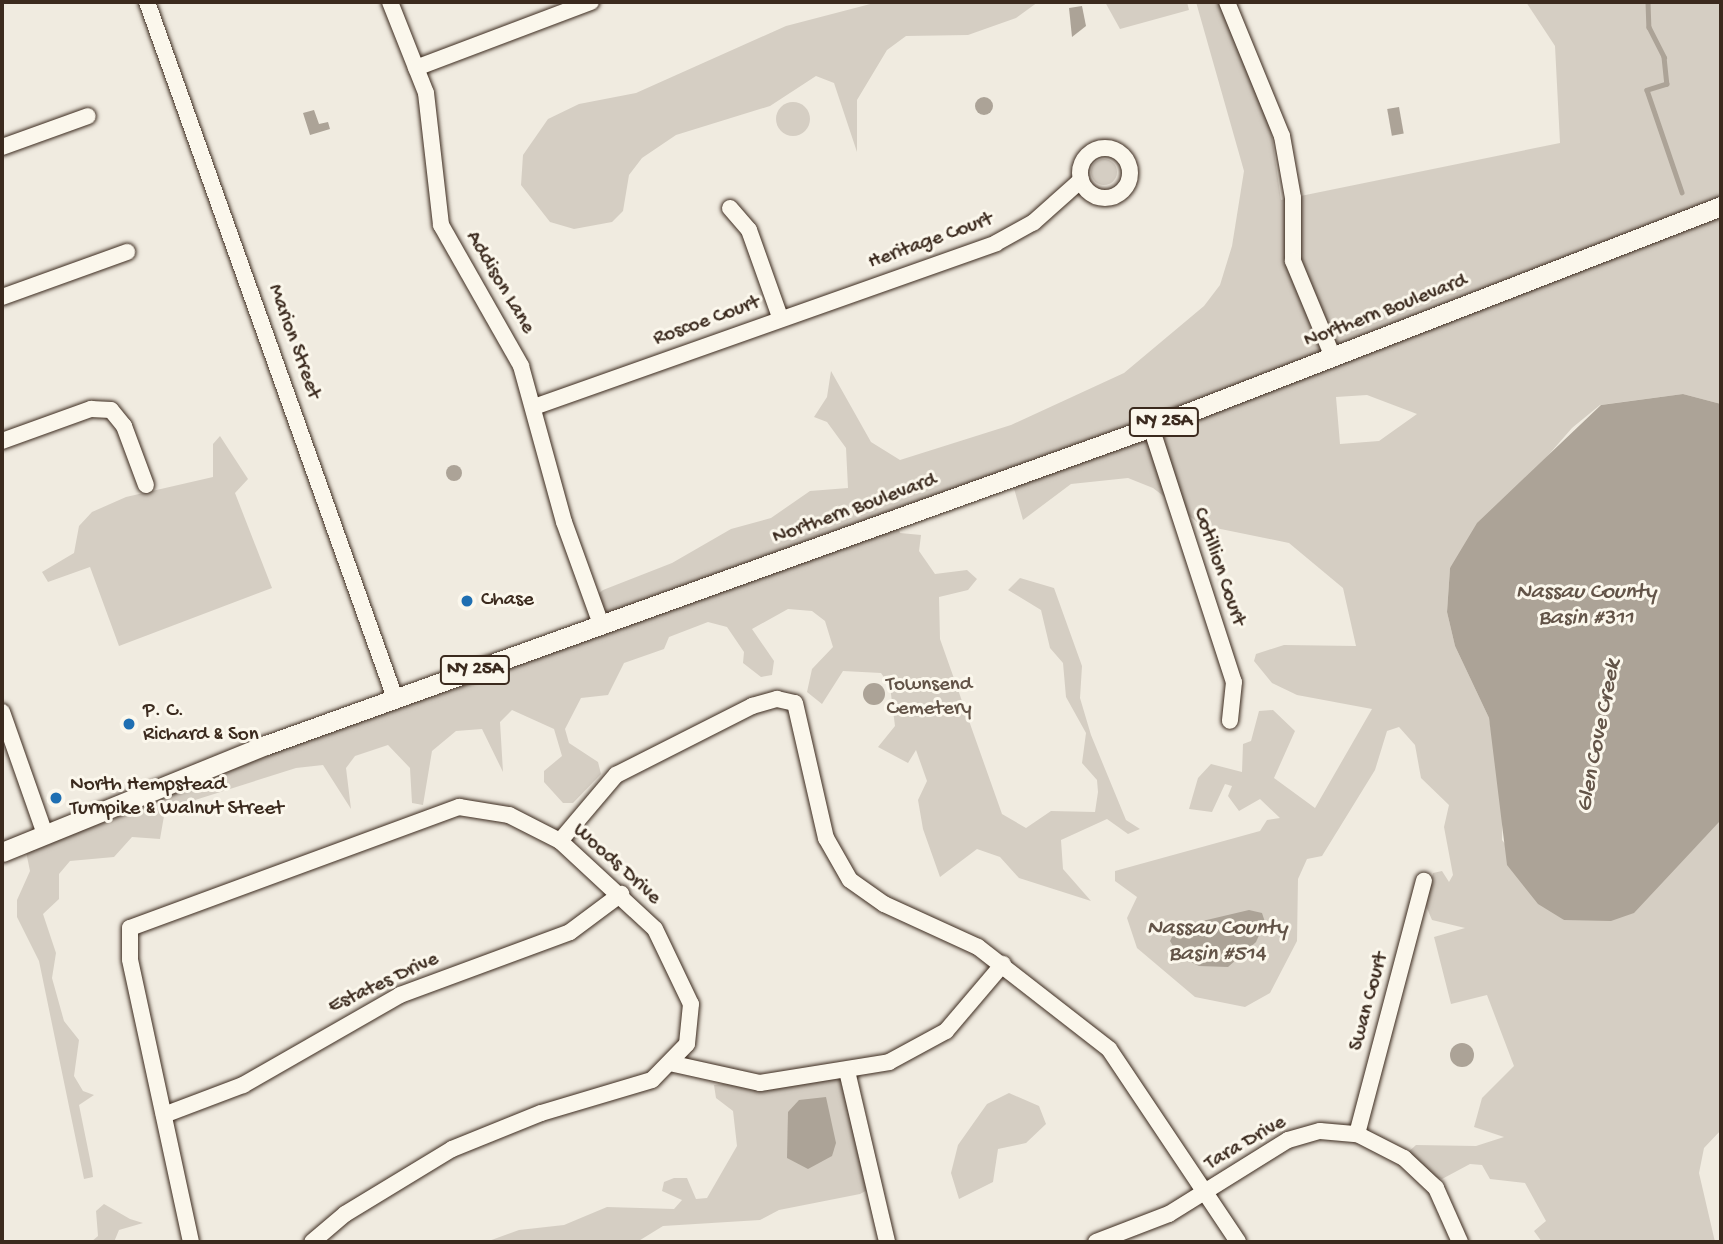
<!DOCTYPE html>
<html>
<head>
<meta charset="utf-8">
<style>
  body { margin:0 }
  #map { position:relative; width:1723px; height:1244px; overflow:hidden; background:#f0ebe0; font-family:"Gochi Hand",sans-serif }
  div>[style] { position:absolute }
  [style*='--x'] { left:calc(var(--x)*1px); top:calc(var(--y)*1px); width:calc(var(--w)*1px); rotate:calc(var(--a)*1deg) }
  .green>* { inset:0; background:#d5cec3 }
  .round { border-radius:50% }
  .water>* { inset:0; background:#aca397; transform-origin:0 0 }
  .stream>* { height:4.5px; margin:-2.25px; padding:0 2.25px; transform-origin:2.25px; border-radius:2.25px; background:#aca397 }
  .roads { filter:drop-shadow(0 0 2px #3b2a1e) drop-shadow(0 0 2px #3b2a1e) }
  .minor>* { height:16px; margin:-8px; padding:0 8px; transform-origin:8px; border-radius:8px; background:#fbf7ec }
  .minor>.ring { margin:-8px; padding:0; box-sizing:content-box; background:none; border:16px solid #fbf7ec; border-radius:50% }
  .major>* { height:19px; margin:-9.5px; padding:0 9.5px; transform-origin:9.5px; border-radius:9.5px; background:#fbf7ec }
  .dots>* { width:19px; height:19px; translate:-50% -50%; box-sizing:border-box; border:4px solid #fbf7ec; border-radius:50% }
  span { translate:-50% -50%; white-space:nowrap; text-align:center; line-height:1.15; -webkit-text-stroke:6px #fbf7ec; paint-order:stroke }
  .shield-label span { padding:2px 5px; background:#fbf7ec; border:2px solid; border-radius:5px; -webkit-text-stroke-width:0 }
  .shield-label { font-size:19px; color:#3b2a1e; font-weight:700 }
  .street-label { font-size:21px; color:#3b2a1e }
  .poi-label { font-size:21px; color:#3b2a1e }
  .left { translate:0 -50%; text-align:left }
  .park-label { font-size:21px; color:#625347 }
  .water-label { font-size:23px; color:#635448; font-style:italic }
  .frame { position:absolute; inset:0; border:4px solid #3b2a1e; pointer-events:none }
</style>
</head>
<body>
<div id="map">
  <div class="green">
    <i style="clip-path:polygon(878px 2px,1038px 2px,1016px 18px,968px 35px,906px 36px,887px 50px,857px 100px,857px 152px,834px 83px,816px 76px,770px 106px,676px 135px,642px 158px,629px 175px,623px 211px,612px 222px,574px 229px,550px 222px,521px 185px,523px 155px,548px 119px,579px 104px,636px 93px,786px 26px)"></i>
    <i style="clip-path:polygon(1105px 2px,1187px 2px,1189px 10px,1120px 29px)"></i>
    <i style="clip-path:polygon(evenodd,1196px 2px,1220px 2px,1271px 130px,1281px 200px,1560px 143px,1555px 46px,1526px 2px,1721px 2px,1721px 404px,1683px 394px,1600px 405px,1572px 428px,1450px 568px,1447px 612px,1455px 646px,1489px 718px,1503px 798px,1502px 840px,1564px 920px,1583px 920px,1674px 869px,1721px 820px,1721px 1130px,1704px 1148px,1699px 1173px,1715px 1242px,1542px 1242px,1534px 1231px,1546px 1221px,1525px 1183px,1490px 1179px,1482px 1165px,1470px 1164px,1442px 1179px,1424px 1173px,1407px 1153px,1416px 1145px,1476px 1146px,1504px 1137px,1474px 1127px,1482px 1098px,1514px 1066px,1487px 995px,1451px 1004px,1434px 937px,1465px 928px,1432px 920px,1426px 906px,1433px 873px,1442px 871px,1449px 882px,1453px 875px,1444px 827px,1449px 805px,1421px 778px,1415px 745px,1399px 727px,1387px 731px,1375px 770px,1322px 856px,1307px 859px,1298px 879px,1297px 941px,1270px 993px,1245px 1007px,1195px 997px,1137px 948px,1127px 918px,1137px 897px,1115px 881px,1115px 871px,1260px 831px,1267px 820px,1280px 818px,1260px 799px,1239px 811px,1228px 796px,1232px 786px,1225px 784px,1212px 812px,1189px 809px,1198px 778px,1211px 764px,1242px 772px,1243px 744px,1251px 741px,1259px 711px,1273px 710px,1295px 731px,1274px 778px,1315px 808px,1372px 709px,1297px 695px,1272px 683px,1254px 661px,1256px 654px,1284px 645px,1356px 646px,1343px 588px,1289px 543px,1201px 525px,1153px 488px,1128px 478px,1071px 484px,1023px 520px,1011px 478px,896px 520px,900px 533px,921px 535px,919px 551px,935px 574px,967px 570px,977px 579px,968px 590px,939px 597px,940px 639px,1002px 814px,1026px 828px,1051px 811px,1095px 812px,1098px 792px,1097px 780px,1082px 763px,1086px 733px,1066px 697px,1063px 663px,1050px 648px,1041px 610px,1008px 590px,1020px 578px,1054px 588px,1082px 666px,1080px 698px,1091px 735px,1126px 820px,1140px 829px,1128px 834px,1107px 819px,1061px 840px,1063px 869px,1091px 901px,1019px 878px,1000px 857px,977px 849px,940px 877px,923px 829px,918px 800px,927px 781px,916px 750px,908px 763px,878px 747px,895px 726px,890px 686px,881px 673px,843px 671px,822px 704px,807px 692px,812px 669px,833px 647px,825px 621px,812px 611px,788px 609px,752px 629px,774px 661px,772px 675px,761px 677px,743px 663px,744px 652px,727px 627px,708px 622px,669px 637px,664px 649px,624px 663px,608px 695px,581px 698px,565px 729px,569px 743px,598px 762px,601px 774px,573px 803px,563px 803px,544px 782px,544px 771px,562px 756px,554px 729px,512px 710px,500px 722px,503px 772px,482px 729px,456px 731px,432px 751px,423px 805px,412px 803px,410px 768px,388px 745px,355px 756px,346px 768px,351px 809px,323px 765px,296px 768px,173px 807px,164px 816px,160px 839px,132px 837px,114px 857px,70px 861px,59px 874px,59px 899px,43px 914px,56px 953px,52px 978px,64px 1021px,79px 1040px,74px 1076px,83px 1091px,94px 1095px,79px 1105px,92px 1169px,93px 1177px,84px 1179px,39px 961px,17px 917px,17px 900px,30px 871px,24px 842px,601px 624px,596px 596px,603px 590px,672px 563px,731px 529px,771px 518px,810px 491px,848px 488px,846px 448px,827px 422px,814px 417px,827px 397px,831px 371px,871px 442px,900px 460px,1011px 425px,1124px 373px,1204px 306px,1220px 285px,1232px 246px,1244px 171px,1196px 2px,1367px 395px,1417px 414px,1379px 441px,1340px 444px,1336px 397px,1367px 395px)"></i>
    <i class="round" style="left:776px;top:102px;width:34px;height:34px"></i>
    <i class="round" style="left:1091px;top:159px;width:26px;height:26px"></i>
    <i style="clip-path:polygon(220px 436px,248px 479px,235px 493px,272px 588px,119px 646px,90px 567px,48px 582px,42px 572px,74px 553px,79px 526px,92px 512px,126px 497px,213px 477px,213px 444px)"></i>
    <i style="clip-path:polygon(847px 1071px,873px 1187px,860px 1194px,779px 1210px,760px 1220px,663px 1226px,637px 1242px,486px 1242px,519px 1230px,564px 1225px,607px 1207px,674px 1209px,682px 1200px,662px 1191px,664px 1182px,674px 1178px,687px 1178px,696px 1199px,707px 1198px,737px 1146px,733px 1111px,716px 1098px,714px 1085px)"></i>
    <i style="clip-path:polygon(1009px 1093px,1039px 1106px,1046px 1124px,1026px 1143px,998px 1149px,993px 1182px,959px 1199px,951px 1173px,958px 1145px,987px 1104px)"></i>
    <i style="clip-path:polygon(104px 1204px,130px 1219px,143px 1223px,119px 1230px,114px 1242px,91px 1242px,98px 1236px,96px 1211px)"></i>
  </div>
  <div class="water">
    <i style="clip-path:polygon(1082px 6px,1086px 26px,1072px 37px,1069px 8px)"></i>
    <i class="round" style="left:975px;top:97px;width:18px;height:18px"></i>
    <i style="left:1399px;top:107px;width:27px;height:12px;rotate:80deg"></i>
    <i style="clip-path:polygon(314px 110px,319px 124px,328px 122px,330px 129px,310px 135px,303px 113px)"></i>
    <i style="clip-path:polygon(1683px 394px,1721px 404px,1721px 820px,1634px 913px,1611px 921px,1564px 920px,1538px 904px,1507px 865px,1489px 718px,1455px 646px,1447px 612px,1450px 568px,1477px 523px,1601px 405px)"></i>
    <i class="round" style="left:446px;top:465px;width:16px;height:16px"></i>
    <i class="round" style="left:863px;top:683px;width:22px;height:22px"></i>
    <i style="clip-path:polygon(1249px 910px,1262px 913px,1265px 922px,1256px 942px,1228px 967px,1199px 966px,1179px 956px,1170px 941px,1177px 927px)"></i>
    <i class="round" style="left:1450px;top:1043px;width:24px;height:24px"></i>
    <i style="clip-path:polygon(826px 1097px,836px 1143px,832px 1156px,808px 1169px,787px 1158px,788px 1112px,799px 1100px)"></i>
  </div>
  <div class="stream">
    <i style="--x:1648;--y:2;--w:25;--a:88"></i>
    <i style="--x:1649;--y:27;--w:34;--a:63"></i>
    <i style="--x:1664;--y:57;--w:27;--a:84"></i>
    <i style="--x:1667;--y:84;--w:21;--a:163"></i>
    <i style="--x:1647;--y:90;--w:108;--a:71.1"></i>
  </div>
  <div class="roads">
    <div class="minor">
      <i style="--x:147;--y:2;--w:739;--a:70.39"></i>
      <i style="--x:390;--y:2;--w:98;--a:68.4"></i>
      <i style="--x:426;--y:93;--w:133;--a:83.5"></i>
      <i style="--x:441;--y:225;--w:162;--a:60.4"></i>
      <i style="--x:521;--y:366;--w:162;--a:74.6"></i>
      <i style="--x:564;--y:522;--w:109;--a:70.1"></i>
      <i style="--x:1227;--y:2;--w:145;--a:67.7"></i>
      <i style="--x:1282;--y:136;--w:63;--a:79.9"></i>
      <i style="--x:1293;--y:198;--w:63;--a:90"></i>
      <i style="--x:1293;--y:261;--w:104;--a:67.4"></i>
      <i style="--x:416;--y:68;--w:187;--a:-20.7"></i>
      <i style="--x:2;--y:147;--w:91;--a:-19.8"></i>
      <i class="ring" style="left:1080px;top:148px;width:34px;height:34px"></i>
      <i style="--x:730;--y:208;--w:29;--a:49"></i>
      <i style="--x:749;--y:230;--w:92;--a:70.4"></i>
      <i style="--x:2;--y:297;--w:133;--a:-19.8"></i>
      <i style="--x:534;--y:407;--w:490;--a:-19.5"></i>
      <i style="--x:996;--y:243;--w:43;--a:-28.9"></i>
      <i style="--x:1034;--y:222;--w:63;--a:-41.8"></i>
      <i style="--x:1151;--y:427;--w:268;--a:72"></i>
      <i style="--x:1234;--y:682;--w:39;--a:96"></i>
      <i style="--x:2;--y:441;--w:95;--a:-19.8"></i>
      <i style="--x:91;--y:409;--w:20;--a:3"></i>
      <i style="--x:111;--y:410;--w:21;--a:51"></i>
      <i style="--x:124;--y:426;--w:63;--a:69.6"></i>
      <i style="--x:2;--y:712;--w:129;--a:70.6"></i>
      <i style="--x:560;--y:841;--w:87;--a:-49.7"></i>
      <i style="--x:616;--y:775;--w:153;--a:-26.9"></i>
      <i style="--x:752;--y:706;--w:26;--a:-16"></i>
      <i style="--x:777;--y:699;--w:18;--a:13"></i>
      <i style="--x:795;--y:703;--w:139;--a:77.1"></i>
      <i style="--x:826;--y:838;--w:48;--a:60.3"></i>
      <i style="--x:850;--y:880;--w:42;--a:35.2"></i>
      <i style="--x:884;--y:904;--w:103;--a:24.6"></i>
      <i style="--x:978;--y:947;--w:166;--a:37.9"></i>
      <i style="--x:1109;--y:1049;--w:232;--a:56.2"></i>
      <i style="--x:674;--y:1064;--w:88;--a:12.5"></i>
      <i style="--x:760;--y:1083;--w:131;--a:-9.2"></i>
      <i style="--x:889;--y:1062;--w:65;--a:-28.5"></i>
      <i style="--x:946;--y:1031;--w:88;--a:-49.6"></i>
      <i style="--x:847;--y:1071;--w:176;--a:76.8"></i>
      <i style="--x:164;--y:1115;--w:85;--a:-20.8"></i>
      <i style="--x:243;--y:1085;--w:181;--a:-29.8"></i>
      <i style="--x:400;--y:995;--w:181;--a:-20.3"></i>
      <i style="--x:570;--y:932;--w:64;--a:-36.7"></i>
      <i style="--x:1357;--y:1134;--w:262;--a:-75.2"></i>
      <i style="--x:191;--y:1242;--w:289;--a:-102.2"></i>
      <i style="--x:130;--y:959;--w:31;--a:-90"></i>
      <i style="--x:130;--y:928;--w:351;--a:-20.2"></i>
      <i style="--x:459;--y:807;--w:51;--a:9.1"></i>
      <i style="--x:509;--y:815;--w:57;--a:27"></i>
      <i style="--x:560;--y:841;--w:129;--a:42.8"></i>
      <i style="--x:655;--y:929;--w:83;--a:64.4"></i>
      <i style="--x:691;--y:1004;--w:40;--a:95.7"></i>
      <i style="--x:687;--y:1044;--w:50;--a:134.2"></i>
      <i style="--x:652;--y:1080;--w:116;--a:163.4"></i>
      <i style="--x:541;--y:1113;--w:96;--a:158"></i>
      <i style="--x:452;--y:1149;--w:125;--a:148.7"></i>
      <i style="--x:345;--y:1214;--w:43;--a:139.7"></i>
      <i style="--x:1096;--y:1242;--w:78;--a:-21"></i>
      <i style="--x:1169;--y:1214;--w:140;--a:-31.9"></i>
      <i style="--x:1288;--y:1140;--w:33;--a:-16"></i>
      <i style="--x:1320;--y:1131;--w:37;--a:5"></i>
      <i style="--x:1357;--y:1134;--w:53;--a:27.1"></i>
      <i style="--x:1404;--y:1158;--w:44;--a:43.2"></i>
      <i style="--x:1436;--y:1188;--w:59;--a:66"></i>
    </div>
    <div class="major">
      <i style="--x:2;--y:852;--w:285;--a:-22.1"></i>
      <i style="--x:266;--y:745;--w:940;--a:-19.76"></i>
      <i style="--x:1151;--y:427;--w:611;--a:-21.19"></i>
    </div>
  </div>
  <div class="dots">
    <i style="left:467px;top:601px;background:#1f6fb2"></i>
    <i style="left:129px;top:724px;background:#1f6fb2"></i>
    <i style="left:56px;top:798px;background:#1f6fb2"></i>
  </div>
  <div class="shield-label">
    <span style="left:1164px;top:422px">NY 25A</span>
    <span style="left:475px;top:670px">NY 25A</span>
  </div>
  <div class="street-label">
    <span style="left:931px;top:242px;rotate:-20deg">Heritage Court</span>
    <span style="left:499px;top:283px;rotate:59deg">Addison Lane</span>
    <span style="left:1386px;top:312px;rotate:-21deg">Northern Boulevard</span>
    <span style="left:707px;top:322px;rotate:-20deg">Roscoe Court</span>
    <span style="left:293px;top:342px;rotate:70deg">Marion Street</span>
    <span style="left:855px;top:510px;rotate:-20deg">Northern Boulevard</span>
    <span style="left:1218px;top:567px;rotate:71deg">Cotillion Court</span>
    <span style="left:616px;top:865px;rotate:42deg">Woods Drive</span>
    <span style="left:384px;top:984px;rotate:-25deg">Estates Drive</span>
    <span style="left:1370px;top:1002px;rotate:-75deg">Swan Court</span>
    <span style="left:1246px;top:1144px;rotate:-30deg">Tara Drive</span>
  </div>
  <div class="poi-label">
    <span class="left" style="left:481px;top:601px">Chase</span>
    <span class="left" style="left:143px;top:724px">P. C.<br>Richard &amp; Son</span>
    <span class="left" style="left:70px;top:798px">North Hempstead<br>Turnpike &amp; Walnut Street</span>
  </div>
  <div class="park-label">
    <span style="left:929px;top:698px">Townsend<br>Cemetery</span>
  </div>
  <div class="water-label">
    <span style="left:1586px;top:606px">Nassau County<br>Basin #311</span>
    <span style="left:1600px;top:736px;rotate:-79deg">Glen Cove Creek</span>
    <span style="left:1217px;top:942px">Nassau County<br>Basin #514</span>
  </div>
  <div class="frame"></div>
</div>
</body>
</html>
